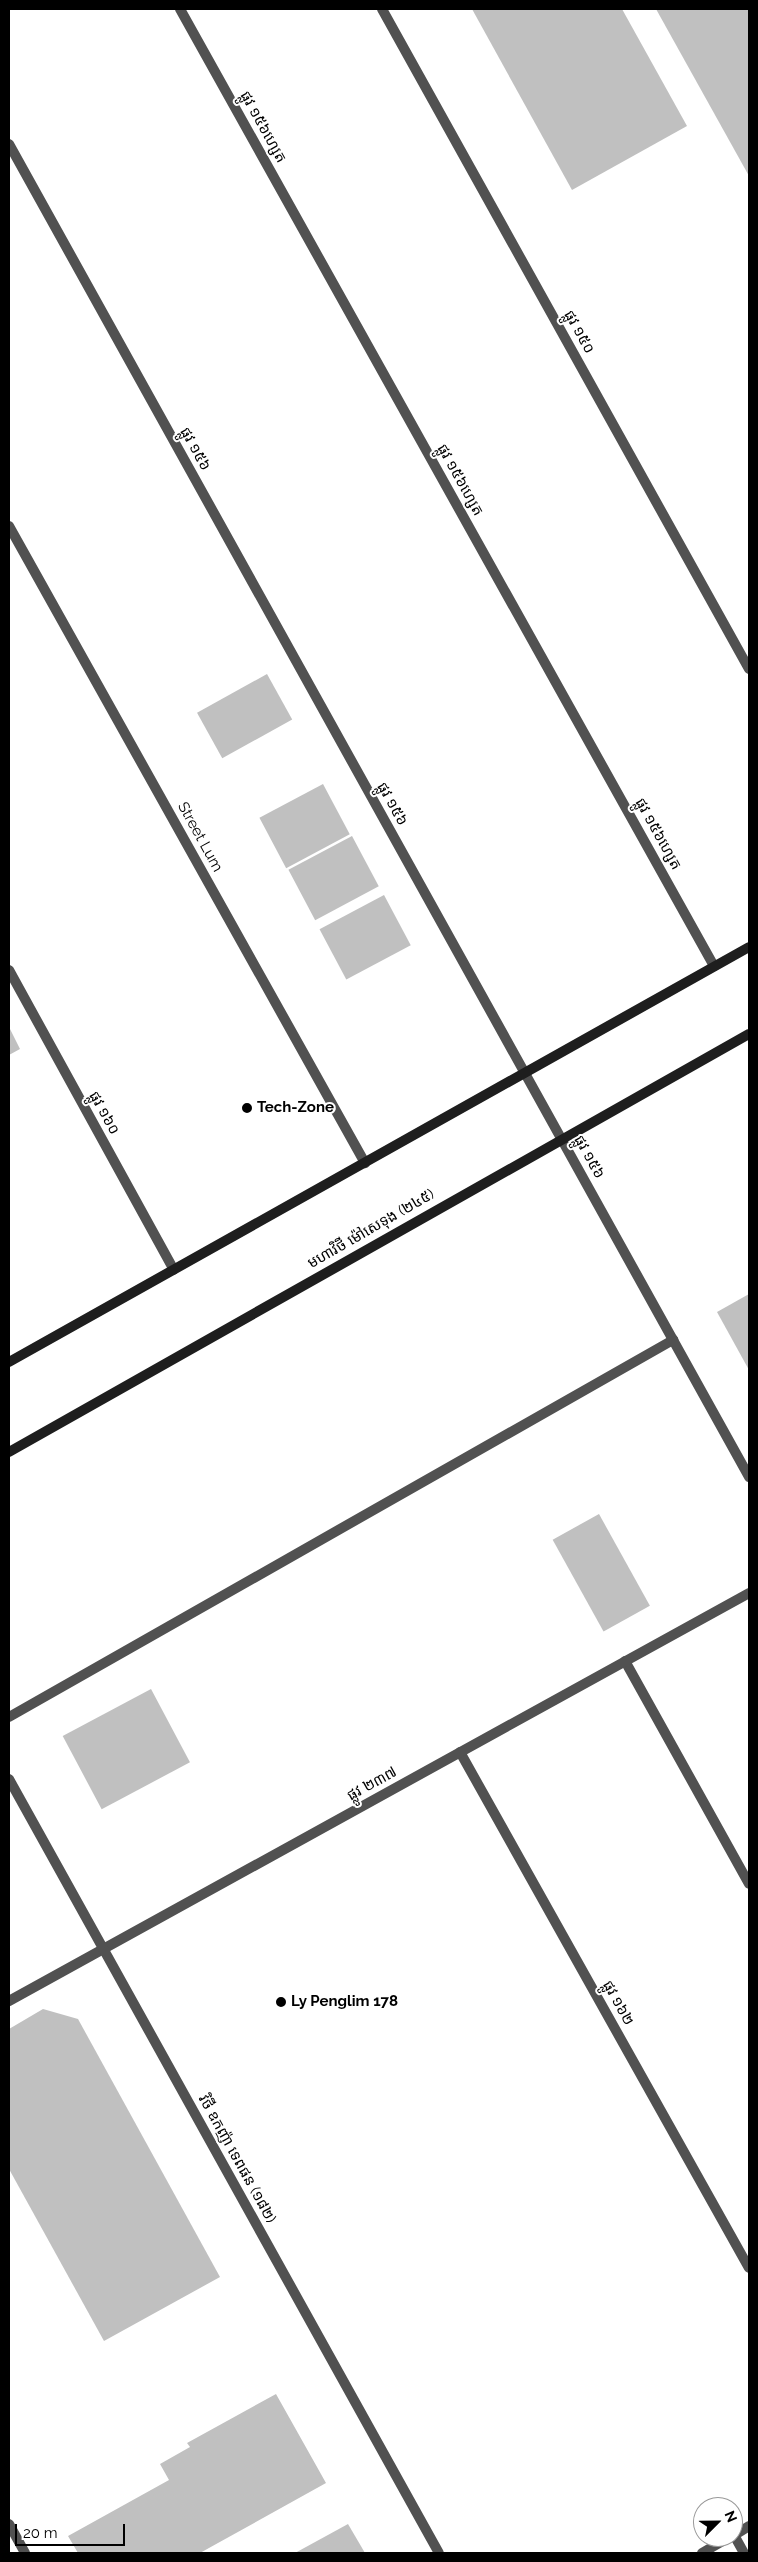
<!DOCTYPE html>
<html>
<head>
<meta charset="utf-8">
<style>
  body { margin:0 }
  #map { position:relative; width:758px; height:2562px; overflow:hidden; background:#fff; font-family:Raleway,"Noto Sans Khmer",sans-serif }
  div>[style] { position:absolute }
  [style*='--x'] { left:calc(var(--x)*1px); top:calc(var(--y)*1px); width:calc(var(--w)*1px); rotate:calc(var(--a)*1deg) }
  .building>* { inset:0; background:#c0c0c0; transform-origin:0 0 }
  .service>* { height:10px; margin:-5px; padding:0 5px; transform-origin:5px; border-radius:5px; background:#515151 }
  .minor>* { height:10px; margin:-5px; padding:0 5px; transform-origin:5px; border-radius:5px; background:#515151 }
  .tertiary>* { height:10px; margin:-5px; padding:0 5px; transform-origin:5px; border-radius:5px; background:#515151 }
  .secondary>* { height:10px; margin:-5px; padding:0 5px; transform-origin:5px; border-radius:5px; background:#1e1e1e }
  .dots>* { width:14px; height:14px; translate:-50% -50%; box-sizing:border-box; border:2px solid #fff; border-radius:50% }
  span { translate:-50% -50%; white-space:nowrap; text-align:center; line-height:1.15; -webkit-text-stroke:4px #fff; paint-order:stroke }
  .street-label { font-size:15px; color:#000 }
  .poi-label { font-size:15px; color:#000; font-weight:700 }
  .left { translate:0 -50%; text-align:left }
  .frame { position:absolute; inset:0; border:10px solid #000; pointer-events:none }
  .north { position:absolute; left:693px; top:2497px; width:50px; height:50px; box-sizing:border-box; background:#fff; border:1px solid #999; border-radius:50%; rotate:67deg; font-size:14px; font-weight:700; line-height:20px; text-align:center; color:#000 }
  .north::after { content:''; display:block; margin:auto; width:18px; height:22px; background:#000; clip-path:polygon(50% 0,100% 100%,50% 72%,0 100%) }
  .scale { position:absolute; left:15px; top:2524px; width:110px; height:22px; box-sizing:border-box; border:2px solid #000; border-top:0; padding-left:6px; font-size:15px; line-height:18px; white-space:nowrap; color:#000; -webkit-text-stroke:4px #fff; paint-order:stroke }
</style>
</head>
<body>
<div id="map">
  <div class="building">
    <i style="clip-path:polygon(472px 9px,622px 9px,687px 126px,572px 190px)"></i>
    <i style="clip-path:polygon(656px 9px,749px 9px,749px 176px)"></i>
    <i style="left:267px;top:674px;width:52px;height:80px;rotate:61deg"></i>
    <i style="left:323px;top:784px;width:57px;height:72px;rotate:62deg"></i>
    <i style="left:352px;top:836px;width:57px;height:72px;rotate:62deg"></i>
    <i style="left:384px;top:895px;width:57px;height:73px;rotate:62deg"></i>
    <i style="clip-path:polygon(9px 1027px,20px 1049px,9px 1055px)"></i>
    <i style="clip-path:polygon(749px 1294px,749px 1370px,717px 1312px)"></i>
    <i style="left:599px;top:1514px;width:105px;height:53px;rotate:61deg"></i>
    <i style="left:151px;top:1689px;width:83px;height:100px;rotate:62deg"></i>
    <i style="clip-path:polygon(43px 2009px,78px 2019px,220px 2277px,104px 2341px,9px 2169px,9px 2029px)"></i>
    <i style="clip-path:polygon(276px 2394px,326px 2483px,200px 2553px,78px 2553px,68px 2536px,169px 2480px,160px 2464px,190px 2447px,187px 2443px)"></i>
    <i style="clip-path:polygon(348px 2524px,365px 2553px,295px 2553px)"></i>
  </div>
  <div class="service">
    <i style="--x:180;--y:9;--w:1096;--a:60.84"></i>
    <i style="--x:625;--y:1661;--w:255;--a:60.9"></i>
    <i style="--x:9;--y:1717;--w:764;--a:-29.59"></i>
    <i style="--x:734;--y:2535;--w:21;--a:61"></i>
  </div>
  <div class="minor">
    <i style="--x:382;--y:9;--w:755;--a:60.92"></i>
    <i style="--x:9;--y:144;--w:1525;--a:60.96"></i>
    <i style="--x:9;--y:526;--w:730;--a:60.8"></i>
    <i style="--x:9;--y:970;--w:342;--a:61.2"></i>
    <i style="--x:460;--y:1752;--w:591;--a:60.75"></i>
    <i style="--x:9;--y:2001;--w:845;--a:-28.87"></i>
    <i style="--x:9;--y:2524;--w:33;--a:61"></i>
    <i style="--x:733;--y:2536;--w:19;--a:-32"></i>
    <i style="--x:702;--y:2553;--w:32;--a:-30"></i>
  </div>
  <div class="tertiary">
    <i style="--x:9;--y:1779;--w:885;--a:60.95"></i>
  </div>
  <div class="secondary">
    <i style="--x:9;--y:1362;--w:848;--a:-29.28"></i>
    <i style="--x:9;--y:1452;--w:850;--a:-29.46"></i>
  </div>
  <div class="dots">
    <i style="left:247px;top:1108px;background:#000"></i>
    <i style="left:281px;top:2002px;background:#000"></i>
  </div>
  <div class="street-label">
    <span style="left:263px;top:127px;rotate:61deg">ផ្លូវ ១៥៦ហ្សេត</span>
    <span style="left:579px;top:332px;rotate:61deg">ផ្លូវ ១៥០</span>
    <span style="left:195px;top:449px;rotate:61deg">ផ្លូវ ១៥៦</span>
    <span style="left:460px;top:480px;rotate:61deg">ផ្លូវ ១៥៦ហ្សេត</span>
    <span style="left:392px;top:804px;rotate:61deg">ផ្លូវ ១៥៦</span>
    <span style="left:658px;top:834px;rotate:61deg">ផ្លូវ ១៥៦ហ្សេត</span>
    <span style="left:200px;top:837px;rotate:61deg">Street Lum</span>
    <span style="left:104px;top:1113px;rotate:61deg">ផ្លូវ ១៦០</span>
    <span style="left:589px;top:1157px;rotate:61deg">ផ្លូវ ១៥៦</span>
    <span style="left:371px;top:1229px;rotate:-30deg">មហាវិថី ម៉ៅសេទុង (២៤៥)</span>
    <span style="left:372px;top:1784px;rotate:-29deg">ផ្លូវ ២៣៧</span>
    <span style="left:618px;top:2003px;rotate:61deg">ផ្លូវ ១៦២</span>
    <span style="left:237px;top:2159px;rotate:61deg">វិថី ឧកញ៉ា ទេពផន (១៨២)</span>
  </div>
  <div class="poi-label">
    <span class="left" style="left:257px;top:1108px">Tech-Zone</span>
    <span class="left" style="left:291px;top:2002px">Ly Penglim 178</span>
  </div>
  <div class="frame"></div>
  <div class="north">N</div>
  <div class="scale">20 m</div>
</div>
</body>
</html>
